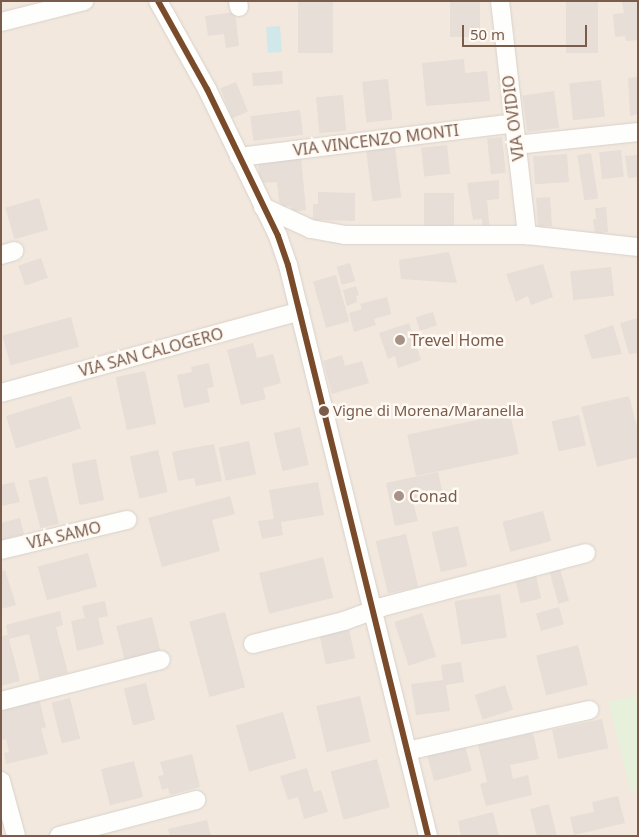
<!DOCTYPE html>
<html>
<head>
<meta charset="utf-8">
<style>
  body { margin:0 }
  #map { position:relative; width:639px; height:837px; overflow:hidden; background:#f9f5f0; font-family:"Noto Sans",sans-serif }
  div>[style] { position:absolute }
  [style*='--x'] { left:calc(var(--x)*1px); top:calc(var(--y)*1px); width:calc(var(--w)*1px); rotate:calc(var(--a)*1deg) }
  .residential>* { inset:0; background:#f2e8de; transform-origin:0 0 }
  .green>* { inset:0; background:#e7f0db }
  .water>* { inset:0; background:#d0e8ea; transform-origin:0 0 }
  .building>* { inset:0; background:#e6ded7; transform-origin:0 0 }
  .roads { filter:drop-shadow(0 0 1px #d7d1cb) drop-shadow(0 0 1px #d7d1cb) }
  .street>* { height:18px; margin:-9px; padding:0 9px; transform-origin:9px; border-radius:9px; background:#fefefd }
  .bus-1>* { height:6px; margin:-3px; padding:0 3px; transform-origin:3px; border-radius:3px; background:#7a4b2a }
  .dots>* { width:14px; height:14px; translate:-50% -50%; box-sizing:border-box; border:2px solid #fffaf3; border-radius:50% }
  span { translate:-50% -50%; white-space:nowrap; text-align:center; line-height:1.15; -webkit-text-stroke:5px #fffaf3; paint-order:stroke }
  .bus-label { font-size:15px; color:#7a5c4d }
  .left { translate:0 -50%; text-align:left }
  .street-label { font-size:16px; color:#7a5c4d }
  .poi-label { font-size:16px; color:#7a5c4d }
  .frame { position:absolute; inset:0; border:2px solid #7a5c4d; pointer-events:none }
  .scale { position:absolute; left:462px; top:25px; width:125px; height:22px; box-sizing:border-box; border:2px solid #7a5c4d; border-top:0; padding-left:6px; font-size:15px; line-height:18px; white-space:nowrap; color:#7a5c4d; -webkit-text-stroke:4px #fffaf3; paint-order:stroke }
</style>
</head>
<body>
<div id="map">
  <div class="residential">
    <i style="left:1px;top:1px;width:637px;height:835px"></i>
  </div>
  <div class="green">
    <i style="clip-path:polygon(638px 695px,638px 790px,631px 792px,608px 702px)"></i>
  </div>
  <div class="water">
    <i style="left:280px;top:26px;width:26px;height:14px;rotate:86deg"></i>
  </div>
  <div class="building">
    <i style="left:298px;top:1px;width:35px;height:52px"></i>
    <i style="left:450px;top:1px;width:30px;height:36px"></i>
    <i style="left:566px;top:1px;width:32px;height:52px"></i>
    <i style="clip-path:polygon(622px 1px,638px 1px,638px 40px,626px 41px,625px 36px,615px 37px,613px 14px,624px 13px)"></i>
    <i style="clip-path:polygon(235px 12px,239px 46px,226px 48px,224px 34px,208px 36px,205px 16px)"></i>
    <i style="clip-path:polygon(464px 59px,465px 73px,487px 71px,490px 101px,426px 106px,422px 63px)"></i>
    <i style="left:282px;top:71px;width:13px;height:30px;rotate:86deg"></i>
    <i style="clip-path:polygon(638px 77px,638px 114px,630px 116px,628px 78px)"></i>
    <i style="left:388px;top:79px;width:41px;height:26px;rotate:84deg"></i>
    <i style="left:601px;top:80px;width:37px;height:32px;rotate:84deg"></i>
    <i style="left:236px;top:82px;width:32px;height:17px;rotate:68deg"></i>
    <i style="left:554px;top:91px;width:37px;height:32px;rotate:82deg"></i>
    <i style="left:343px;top:95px;width:36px;height:27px;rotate:85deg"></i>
    <i style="left:300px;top:110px;width:25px;height:50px;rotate:83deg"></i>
    <i style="left:502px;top:137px;width:36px;height:15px;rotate:84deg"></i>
    <i style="left:447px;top:145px;width:29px;height:26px;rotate:84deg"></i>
    <i style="left:395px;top:147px;width:51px;height:29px;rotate:83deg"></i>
    <i style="left:621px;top:150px;width:27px;height:22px;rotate:84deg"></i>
    <i style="left:591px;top:153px;width:46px;height:14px;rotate:81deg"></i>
    <i style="left:567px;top:154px;width:28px;height:34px;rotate:86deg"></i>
    <i style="clip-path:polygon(638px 155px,638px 177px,628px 178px,625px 156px)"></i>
    <i style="clip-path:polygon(301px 158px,306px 210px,292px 212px,291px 206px,283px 206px,279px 201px,277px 182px,260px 183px,258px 159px,267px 161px)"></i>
    <i style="clip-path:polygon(499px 180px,499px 199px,487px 200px,490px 232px,483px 233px,482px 219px,473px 220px,467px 183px)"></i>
    <i style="clip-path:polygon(318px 192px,355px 193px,355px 221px,313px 220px,313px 204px,318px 204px)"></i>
    <i style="left:424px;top:193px;width:30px;height:35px"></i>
    <i style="left:550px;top:197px;width:29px;height:14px;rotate:86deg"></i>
    <i style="left:39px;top:198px;width:33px;height:35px;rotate:74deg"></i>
    <i style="clip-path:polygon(606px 207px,608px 232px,595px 234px,593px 219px,596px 219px,595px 208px)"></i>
    <i style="clip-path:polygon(449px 252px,457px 283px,401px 279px,399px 260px)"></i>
    <i style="left:41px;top:258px;width:21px;height:24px;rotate:71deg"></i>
    <i style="left:350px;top:263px;width:19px;height:14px;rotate:74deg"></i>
    <i style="clip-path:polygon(543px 264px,553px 297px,531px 305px,528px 296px,516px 302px,506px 274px)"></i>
    <i style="left:611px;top:267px;width:29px;height:41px;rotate:84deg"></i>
    <i style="left:336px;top:275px;width:48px;height:24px;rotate:74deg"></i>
    <i style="clip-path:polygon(356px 286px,359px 295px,356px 296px,357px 302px,347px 306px,343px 290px)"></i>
    <i style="clip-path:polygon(387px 297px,391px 314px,374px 319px,376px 325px,354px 332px,349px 313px,362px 309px,360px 304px)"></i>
    <i style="left:433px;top:312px;width:14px;height:18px;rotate:73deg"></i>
    <i style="left:71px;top:317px;width:31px;height:71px;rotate:75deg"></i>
    <i style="clip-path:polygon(638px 318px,638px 353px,629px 354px,620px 323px)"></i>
    <i style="clip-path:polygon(409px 323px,421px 360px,398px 368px,395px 356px,388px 359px,379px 333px)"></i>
    <i style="clip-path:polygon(613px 325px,622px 354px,592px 359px,584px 335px)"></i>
    <i style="clip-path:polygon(253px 343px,257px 358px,273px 354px,281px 383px,263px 388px,266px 399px,241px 405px,227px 350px)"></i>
    <i style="clip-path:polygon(342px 355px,345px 366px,362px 361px,369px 383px,332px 394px,323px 361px)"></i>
    <i style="clip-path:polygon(209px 363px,214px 387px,207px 388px,210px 402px,184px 408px,177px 375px,192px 372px,191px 367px)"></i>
    <i style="left:145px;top:371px;width:54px;height:30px;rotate:78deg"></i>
    <i style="left:71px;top:396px;width:34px;height:68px;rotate:73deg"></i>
    <i style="clip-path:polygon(629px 396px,638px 431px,638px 457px,597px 467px,581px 407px)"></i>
    <i style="left:510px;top:413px;width:42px;height:105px;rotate:78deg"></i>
    <i style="left:579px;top:415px;width:31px;height:28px;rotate:77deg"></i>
    <i style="left:300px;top:427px;width:39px;height:27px;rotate:77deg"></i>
    <i style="left:249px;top:441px;width:34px;height:31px;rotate:78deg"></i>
    <i style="clip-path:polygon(214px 444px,222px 481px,196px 486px,194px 478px,178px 481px,172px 452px)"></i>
    <i style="left:158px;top:450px;width:43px;height:29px;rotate:77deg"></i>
    <i style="left:96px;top:459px;width:42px;height:25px;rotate:79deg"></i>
    <i style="clip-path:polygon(438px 472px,443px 495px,413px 502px,418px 521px,395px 526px,386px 483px)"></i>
    <i style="left:47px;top:476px;width:49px;height:19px;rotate:76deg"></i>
    <i style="clip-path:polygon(14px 482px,20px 502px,1px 506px,1px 485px)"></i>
    <i style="clip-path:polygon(318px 482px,324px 515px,281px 522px,283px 535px,262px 539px,258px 521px,274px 519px,269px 490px)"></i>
    <i style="clip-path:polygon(230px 496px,235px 514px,212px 520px,220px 551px,162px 567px,148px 518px)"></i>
    <i style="left:543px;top:511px;width:31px;height:42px;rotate:75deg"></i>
    <i style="clip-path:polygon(20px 518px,24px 534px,1px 540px,1px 523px)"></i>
    <i style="left:458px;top:526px;width:41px;height:27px;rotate:77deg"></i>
    <i style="left:406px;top:534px;width:54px;height:31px;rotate:77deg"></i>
    <i style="left:88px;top:553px;width:35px;height:52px;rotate:75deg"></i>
    <i style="left:323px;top:557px;width:42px;height:66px;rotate:76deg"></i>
    <i style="left:560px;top:569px;width:33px;height:11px;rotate:74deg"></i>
    <i style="clip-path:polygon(5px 570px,16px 605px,1px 609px,1px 572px)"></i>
    <i style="left:536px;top:576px;width:23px;height:21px;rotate:77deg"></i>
    <i style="left:500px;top:594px;width:44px;height:46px;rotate:81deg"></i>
    <i style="clip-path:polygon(105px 601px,108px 616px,98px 618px,104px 644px,77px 651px,71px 621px,85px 618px,82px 606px)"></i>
    <i style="left:559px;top:607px;width:18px;height:24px;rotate:74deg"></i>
    <i style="clip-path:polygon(60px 611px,63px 625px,56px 627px,68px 673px,40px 680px,29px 634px,9px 639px,20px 681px,1px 686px,1px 636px,8px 635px,6px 625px)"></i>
    <i style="left:225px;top:612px;width:78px;height:37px;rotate:75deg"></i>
    <i style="left:422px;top:613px;width:46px;height:29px;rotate:72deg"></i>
    <i style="left:152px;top:617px;width:37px;height:37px;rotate:76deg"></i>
    <i style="left:349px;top:629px;width:30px;height:30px;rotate:78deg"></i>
    <i style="left:578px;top:645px;width:41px;height:43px;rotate:76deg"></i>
    <i style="clip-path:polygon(461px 662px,464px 682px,446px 685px,450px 711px,416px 715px,411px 684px,443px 680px,441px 665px)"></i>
    <i style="left:146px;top:683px;width:38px;height:23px;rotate:76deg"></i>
    <i style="left:505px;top:685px;width:26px;height:32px;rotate:72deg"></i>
    <i style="left:360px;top:696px;width:47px;height:45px;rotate:77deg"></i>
    <i style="clip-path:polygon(39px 698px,46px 727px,41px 729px,48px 754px,6px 764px,4px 753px,9px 752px,6px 739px,2px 740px,1px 738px,1px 707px)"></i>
    <i style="left:70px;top:698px;width:42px;height:19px;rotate:76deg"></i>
    <i style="left:283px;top:712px;width:48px;height:49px;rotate:74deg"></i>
    <i style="left:602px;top:719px;width:30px;height:51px;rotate:78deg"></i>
    <i style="clip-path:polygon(533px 733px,539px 759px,510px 765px,513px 779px,528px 775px,532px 795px,486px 806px,480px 784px,487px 782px,478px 745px)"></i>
    <i style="left:464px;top:742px;width:30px;height:39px;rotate:75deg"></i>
    <i style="clip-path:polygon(192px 754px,200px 787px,170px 795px,168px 788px,162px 790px,158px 776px,164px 775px,160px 762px)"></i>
    <i style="left:377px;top:759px;width:50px;height:48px;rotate:75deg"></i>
    <i style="left:134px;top:761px;width:37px;height:34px;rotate:76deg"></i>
    <i style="clip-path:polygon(307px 768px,314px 792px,321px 790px,328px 812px,304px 819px,298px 797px,288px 800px,280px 776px)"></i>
    <i style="clip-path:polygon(618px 796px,625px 823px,574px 835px,570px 817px,594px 812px,592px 802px)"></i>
    <i style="clip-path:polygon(549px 804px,557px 836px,537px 836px,530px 809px)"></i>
    <i style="clip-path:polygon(493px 812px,499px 836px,461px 836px,458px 821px)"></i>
    <i style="clip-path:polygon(207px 820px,211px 836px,170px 836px,168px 829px)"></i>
  </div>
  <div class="roads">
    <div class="street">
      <i style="--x:158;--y:1;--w:101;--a:60.9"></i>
      <i style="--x:207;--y:89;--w:163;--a:64.2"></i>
      <i style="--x:278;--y:236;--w:31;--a:71"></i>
      <i style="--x:288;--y:265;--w:588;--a:76.22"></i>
      <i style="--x:238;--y:1;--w:6;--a:81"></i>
      <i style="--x:500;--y:1;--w:236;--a:83.4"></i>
      <i style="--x:1;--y:22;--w:86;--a:-14.2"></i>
      <i style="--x:516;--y:145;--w:123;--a:-6.1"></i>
      <i style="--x:239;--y:157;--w:277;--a:-7"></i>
      <i style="--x:263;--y:207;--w:53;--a:24.6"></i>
      <i style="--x:311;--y:229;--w:34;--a:10"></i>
      <i style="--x:344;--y:235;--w:183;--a:0"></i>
      <i style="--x:527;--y:235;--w:112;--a:6.2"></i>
      <i style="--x:1;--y:255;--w:14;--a:-17"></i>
      <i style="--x:1;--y:393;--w:310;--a:-15.3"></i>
      <i style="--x:1;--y:550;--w:130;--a:-13.4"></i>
      <i style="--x:253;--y:644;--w:94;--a:-14.2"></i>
      <i style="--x:344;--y:621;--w:40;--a:-20.2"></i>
      <i style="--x:382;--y:607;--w:211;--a:-14.8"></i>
      <i style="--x:1;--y:701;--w:165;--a:-14.4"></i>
      <i style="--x:407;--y:751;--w:187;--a:-12.7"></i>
      <i style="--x:1;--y:781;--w:57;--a:74.7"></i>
      <i style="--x:59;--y:836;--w:142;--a:-14.7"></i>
    </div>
  </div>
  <div class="bus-1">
    <i style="--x:158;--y:1;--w:101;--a:60.9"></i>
    <i style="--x:207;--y:89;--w:163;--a:64.2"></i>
    <i style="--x:278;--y:236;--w:31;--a:71"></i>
    <i style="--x:288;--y:265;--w:588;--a:76.22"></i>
  </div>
  <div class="dots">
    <i style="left:400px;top:340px;background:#a69286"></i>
    <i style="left:324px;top:411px;background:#7a5c4d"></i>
    <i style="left:399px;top:496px;background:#a69286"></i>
  </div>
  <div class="bus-label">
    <span class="left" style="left:333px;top:411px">Vigne di Morena/Maranella</span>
  </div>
  <div class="street-label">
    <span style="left:513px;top:118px;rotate:-97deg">VIA OVIDIO</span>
    <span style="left:376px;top:140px;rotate:-7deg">VIA VINCENZO MONTI</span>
    <span style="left:151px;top:352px;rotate:-15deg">VIA SAN CALOGERO</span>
    <span style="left:64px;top:535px;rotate:-13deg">VIA SAMO</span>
  </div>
  <div class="poi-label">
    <span class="left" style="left:410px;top:340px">Trevel Home</span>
    <span class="left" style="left:409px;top:496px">Conad</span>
  </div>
  <div class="frame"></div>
  <div class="scale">50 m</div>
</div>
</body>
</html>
